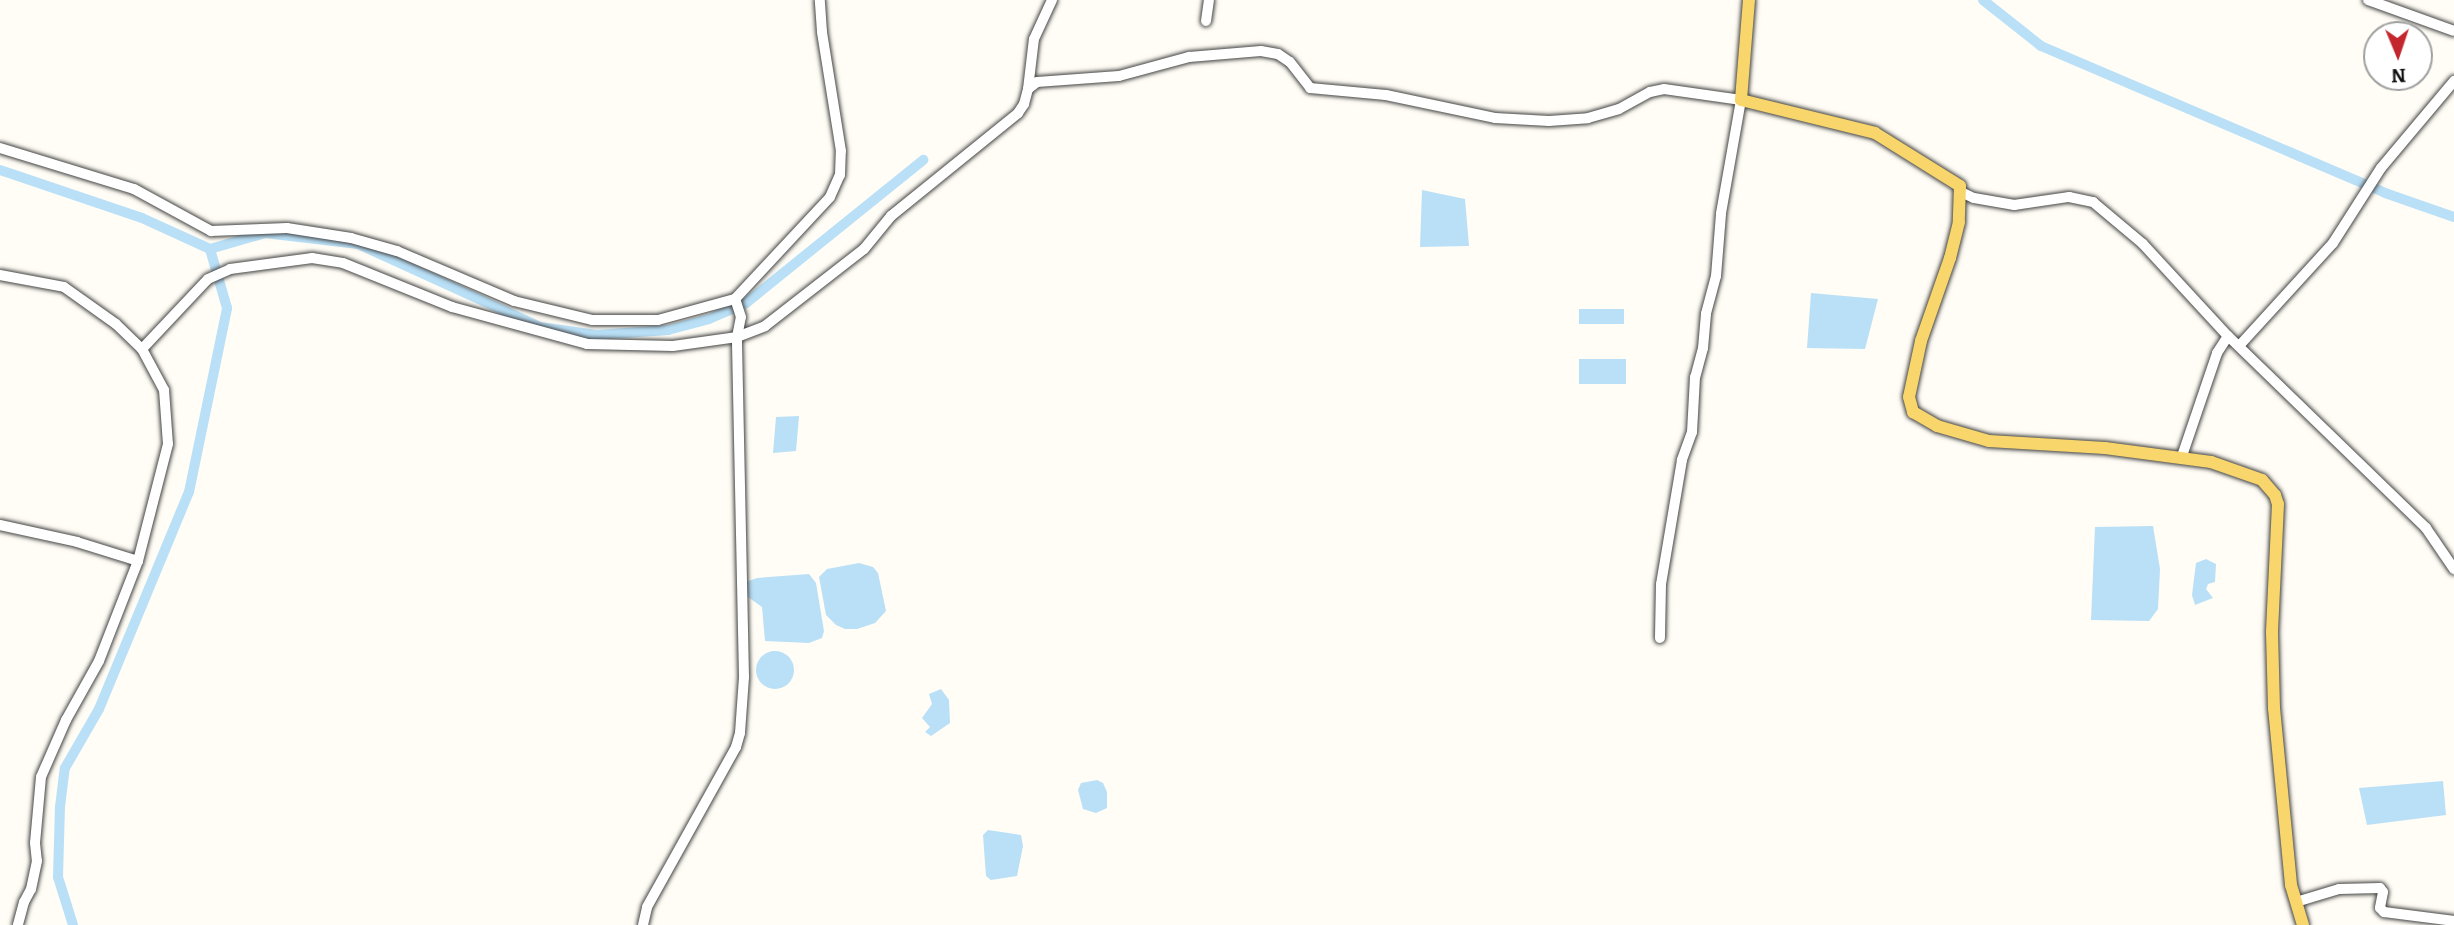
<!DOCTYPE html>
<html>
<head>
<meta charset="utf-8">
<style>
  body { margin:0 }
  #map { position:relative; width:2454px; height:925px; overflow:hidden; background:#fffdf5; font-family:Bitter,serif }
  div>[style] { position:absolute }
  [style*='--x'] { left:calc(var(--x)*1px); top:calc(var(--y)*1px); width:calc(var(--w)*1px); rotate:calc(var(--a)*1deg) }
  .water>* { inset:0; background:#b9e0f7; transform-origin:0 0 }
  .round { border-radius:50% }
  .canal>* { height:10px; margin:-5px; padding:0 5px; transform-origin:5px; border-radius:5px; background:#b9e0f7 }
  .roads { filter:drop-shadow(0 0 2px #444) drop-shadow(0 0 2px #444) }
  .minor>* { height:10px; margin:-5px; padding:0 5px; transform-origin:5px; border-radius:5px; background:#fff }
  .major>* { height:12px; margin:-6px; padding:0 6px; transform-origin:6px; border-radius:6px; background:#f9d66b }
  span { translate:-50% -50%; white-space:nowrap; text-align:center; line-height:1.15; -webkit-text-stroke:7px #fff; paint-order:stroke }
  .north { position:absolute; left:2363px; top:21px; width:70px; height:70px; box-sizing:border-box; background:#fff; border:2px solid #a0a0a0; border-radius:50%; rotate:178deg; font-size:19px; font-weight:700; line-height:28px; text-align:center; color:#111 }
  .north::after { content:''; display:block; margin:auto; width:24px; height:32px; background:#c4262e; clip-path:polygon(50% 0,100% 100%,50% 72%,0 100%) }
</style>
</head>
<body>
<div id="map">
  <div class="water">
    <i style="clip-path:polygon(1422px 190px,1465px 199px,1469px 246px,1420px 247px)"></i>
    <i style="clip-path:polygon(1811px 293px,1878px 299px,1865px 349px,1807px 348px)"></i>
    <i style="left:1624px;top:309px;width:15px;height:45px;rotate:90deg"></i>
    <i style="left:1579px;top:359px;width:47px;height:25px"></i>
    <i style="clip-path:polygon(799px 416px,796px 451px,773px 453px,776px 417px)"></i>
    <i style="clip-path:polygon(2153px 526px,2160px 569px,2158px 609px,2149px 621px,2091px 620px,2095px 527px)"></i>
    <i style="clip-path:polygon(2206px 559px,2216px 564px,2215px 582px,2208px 584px,2206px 589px,2213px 598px,2195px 605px,2192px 595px,2196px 563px)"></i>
    <i style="clip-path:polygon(859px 563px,873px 567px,878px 573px,886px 611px,875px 623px,857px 629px,845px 629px,836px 625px,826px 615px,819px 577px,827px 569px)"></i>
    <i style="clip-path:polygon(809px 574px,816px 583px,824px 631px,822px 638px,809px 643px,765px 641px,762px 607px,748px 597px,743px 583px,757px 578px)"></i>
    <i class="round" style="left:756px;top:651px;width:38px;height:38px"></i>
    <i style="clip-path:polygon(941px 689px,949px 700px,950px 723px,931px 736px,925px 732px,930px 727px,922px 718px,932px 704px,929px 694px)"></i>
    <i style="clip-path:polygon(1097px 780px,1103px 783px,1107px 792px,1107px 808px,1096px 813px,1083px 809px,1078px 790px,1081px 783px)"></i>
    <i style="clip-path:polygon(2443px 781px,2446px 815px,2367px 825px,2359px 788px)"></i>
    <i style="clip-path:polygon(988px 830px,1021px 835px,1023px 846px,1017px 876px,991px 880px,986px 876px,983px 835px)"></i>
  </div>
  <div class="canal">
    <i style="--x:1983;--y:0;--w:74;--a:38.4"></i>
    <i style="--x:2041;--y:46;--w:374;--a:23.1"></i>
    <i style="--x:2385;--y:193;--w:73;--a:19.2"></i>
    <i style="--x:0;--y:170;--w:150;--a:18.7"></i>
    <i style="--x:142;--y:218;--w:75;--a:24.5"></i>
    <i style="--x:210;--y:249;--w:57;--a:-16.2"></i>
    <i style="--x:265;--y:233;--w:94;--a:6.7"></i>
    <i style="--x:358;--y:244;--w:200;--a:24.5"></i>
    <i style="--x:540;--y:327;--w:57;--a:8.1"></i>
    <i style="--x:596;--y:335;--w:72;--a:-4"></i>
    <i style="--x:668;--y:330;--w:42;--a:-15"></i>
    <i style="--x:709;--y:319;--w:40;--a:-23.4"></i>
    <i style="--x:746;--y:303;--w:228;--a:-38.9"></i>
    <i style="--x:73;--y:925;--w:50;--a:-107.4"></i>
    <i style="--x:58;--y:877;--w:70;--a:-88.4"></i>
    <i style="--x:60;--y:807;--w:39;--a:-83"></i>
    <i style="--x:65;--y:768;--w:68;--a:-60"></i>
    <i style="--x:99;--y:709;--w:235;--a:-67.5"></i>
    <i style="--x:189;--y:492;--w:188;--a:-78.3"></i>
    <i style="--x:227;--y:308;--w:61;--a:-106.1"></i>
  </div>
  <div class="roads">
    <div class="minor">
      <i style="--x:2368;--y:0;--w:91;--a:19.8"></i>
      <i style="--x:1206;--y:21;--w:21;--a:-82"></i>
      <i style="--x:1028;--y:89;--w:50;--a:-83.2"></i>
      <i style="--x:1034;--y:39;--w:43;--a:-65.2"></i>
      <i style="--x:0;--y:148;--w:140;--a:17"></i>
      <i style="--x:134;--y:189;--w:88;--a:28.6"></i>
      <i style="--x:211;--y:231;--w:76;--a:-2.3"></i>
      <i style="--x:287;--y:228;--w:65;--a:8.9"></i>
      <i style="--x:351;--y:238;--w:48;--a:15.8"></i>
      <i style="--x:397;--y:251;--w:127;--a:23.1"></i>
      <i style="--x:514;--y:301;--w:80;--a:13.7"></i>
      <i style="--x:592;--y:320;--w:66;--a:0"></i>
      <i style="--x:658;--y:320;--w:80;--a:-15.3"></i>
      <i style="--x:735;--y:299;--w:139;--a:-47"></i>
      <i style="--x:830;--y:197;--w:24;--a:-66"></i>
      <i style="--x:840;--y:175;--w:24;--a:-88"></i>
      <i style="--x:841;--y:151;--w:121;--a:-99.1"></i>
      <i style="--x:822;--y:32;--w:32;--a:-94"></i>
      <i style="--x:1961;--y:192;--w:14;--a:25"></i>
      <i style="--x:1974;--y:198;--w:41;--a:9.9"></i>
      <i style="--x:2014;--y:205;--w:56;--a:-8.3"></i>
      <i style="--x:2069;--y:197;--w:25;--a:12"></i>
      <i style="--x:2093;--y:202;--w:65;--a:40"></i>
      <i style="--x:2143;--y:244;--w:125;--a:47.3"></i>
      <i style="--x:2228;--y:336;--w:276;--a:44.1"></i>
      <i style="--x:2426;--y:528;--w:50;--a:55.7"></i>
      <i style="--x:0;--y:275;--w:65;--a:10.6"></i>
      <i style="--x:64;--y:287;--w:64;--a:35.4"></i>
      <i style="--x:116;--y:324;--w:36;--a:44"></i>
      <i style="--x:142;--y:349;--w:47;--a:61.8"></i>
      <i style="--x:164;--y:390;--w:54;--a:85.8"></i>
      <i style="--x:168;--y:444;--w:121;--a:104.4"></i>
      <i style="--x:138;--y:561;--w:107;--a:111.3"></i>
      <i style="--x:99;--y:661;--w:68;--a:119.2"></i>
      <i style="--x:66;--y:720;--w:62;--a:113.7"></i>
      <i style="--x:41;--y:777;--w:66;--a:95.2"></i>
      <i style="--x:35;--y:843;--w:18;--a:84"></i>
      <i style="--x:37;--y:861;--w:29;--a:102"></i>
      <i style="--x:31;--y:889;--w:15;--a:118"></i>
      <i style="--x:24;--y:902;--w:24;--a:105"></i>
      <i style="--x:2239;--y:346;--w:139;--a:-47.6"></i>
      <i style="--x:2333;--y:243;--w:89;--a:-57.4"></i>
      <i style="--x:2381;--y:168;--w:114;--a:-50"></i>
      <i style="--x:142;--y:349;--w:96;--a:-46.7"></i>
      <i style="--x:208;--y:279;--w:24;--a:-24"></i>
      <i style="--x:230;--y:269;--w:83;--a:-7.6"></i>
      <i style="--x:312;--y:258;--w:31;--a:9"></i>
      <i style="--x:343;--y:263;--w:118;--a:22"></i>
      <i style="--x:452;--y:307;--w:140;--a:15.3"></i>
      <i style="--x:587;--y:344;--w:86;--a:1.3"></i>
      <i style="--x:673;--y:346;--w:65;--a:-8"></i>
      <i style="--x:737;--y:337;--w:20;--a:-79"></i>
      <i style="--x:741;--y:317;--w:19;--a:-108"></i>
      <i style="--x:2182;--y:456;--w:109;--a:-71.2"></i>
      <i style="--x:2217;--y:353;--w:20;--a:-57"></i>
      <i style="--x:0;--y:525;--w:79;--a:12.4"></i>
      <i style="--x:77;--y:542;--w:64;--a:17.3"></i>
      <i style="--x:2296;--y:902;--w:45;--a:-16.8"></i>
      <i style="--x:2339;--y:889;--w:41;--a:-1.4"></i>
      <i style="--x:2380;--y:888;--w:5;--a:53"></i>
      <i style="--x:2383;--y:892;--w:16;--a:101"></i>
      <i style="--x:2380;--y:908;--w:6;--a:45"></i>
      <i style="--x:2384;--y:912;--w:71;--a:7.3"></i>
      <i style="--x:643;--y:925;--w:18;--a:-77"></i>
      <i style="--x:647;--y:907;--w:183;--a:-60.9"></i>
      <i style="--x:736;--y:747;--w:15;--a:-74"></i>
      <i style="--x:740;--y:733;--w:56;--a:-85.9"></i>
      <i style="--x:744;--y:677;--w:340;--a:-91.2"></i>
      <i style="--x:737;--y:337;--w:30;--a:-21"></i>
      <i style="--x:765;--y:326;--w:125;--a:-37.9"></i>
      <i style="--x:864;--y:249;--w:43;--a:-50.7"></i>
      <i style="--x:891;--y:216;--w:164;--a:-39"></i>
      <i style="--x:1018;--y:113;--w:11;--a:-56"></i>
      <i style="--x:1024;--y:104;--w:16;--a:-75"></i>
      <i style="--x:1028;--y:89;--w:11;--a:-38"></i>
      <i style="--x:1037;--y:82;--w:82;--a:-4.2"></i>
      <i style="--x:1119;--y:76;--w:73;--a:-15.2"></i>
      <i style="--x:1189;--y:57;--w:72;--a:-4.8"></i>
      <i style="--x:1261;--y:51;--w:17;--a:10"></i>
      <i style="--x:1278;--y:54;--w:14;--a:34"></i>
      <i style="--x:1290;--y:62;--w:33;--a:52"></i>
      <i style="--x:1310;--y:88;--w:76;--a:5.3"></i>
      <i style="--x:1386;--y:95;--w:111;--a:11.9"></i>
      <i style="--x:1495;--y:118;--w:54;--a:3.2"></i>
      <i style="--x:1549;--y:121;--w:39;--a:-4"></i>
      <i style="--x:1588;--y:118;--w:32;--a:-16"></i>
      <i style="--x:1619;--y:109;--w:35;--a:-29"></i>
      <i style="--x:1650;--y:92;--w:14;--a:-12"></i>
      <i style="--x:1664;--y:89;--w:78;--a:8.1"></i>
      <i style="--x:1741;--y:100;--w:116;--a:100"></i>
      <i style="--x:1721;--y:214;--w:62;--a:94.6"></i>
      <i style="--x:1716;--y:276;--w:39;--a:105"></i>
      <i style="--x:1706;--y:314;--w:34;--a:95"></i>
      <i style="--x:1703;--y:348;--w:30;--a:105"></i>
      <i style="--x:1695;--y:377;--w:55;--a:93.1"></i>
      <i style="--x:1692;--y:432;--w:30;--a:110"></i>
      <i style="--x:1682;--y:460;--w:126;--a:99.6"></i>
      <i style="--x:1661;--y:584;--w:54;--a:91.1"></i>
    </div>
    <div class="major">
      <i style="--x:1749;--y:0;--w:100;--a:94.6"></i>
      <i style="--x:1741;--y:100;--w:138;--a:13.8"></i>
      <i style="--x:1875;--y:133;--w:100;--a:31.9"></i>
      <i style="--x:1960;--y:186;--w:36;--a:92"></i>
      <i style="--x:1959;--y:222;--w:37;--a:104"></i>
      <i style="--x:1950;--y:258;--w:88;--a:109.3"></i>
      <i style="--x:1921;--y:341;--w:57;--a:102.1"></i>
      <i style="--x:1909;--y:397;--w:16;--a:75"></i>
      <i style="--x:1913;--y:412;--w:28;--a:30"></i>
      <i style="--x:1937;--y:426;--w:54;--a:16.1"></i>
      <i style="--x:1989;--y:441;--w:116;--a:3.5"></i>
      <i style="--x:2105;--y:448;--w:107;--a:7.5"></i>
      <i style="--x:2211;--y:462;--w:54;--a:19.4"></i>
      <i style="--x:2262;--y:480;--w:20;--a:49"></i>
      <i style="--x:2275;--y:495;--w:9;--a:72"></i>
      <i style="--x:2278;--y:504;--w:128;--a:92.7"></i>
      <i style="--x:2272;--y:632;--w:76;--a:88.5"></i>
      <i style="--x:2274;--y:708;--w:178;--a:84.5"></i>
      <i style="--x:2291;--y:885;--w:42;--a:73.3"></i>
    </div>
  </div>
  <div class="north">N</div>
</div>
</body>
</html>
